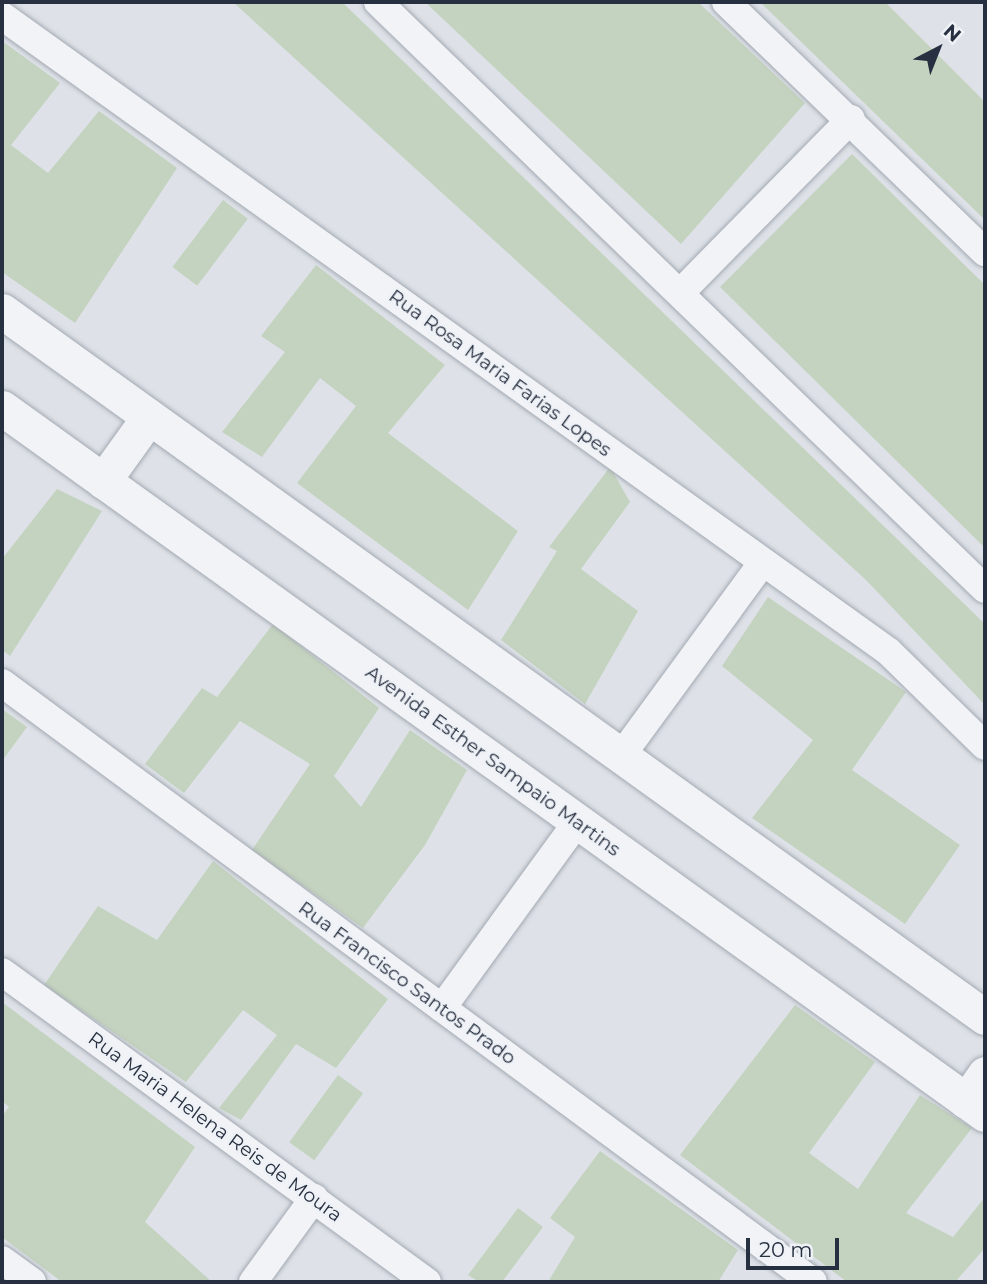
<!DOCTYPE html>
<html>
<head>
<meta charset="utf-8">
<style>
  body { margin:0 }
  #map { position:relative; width:987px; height:1284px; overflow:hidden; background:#dee2e8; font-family:Montserrat,sans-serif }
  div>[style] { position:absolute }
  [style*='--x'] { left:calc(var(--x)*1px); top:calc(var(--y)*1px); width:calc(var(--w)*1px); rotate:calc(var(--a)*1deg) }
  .green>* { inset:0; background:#c4d3bf; transform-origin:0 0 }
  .roads { filter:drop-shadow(0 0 2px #a3a9b2) drop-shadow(0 0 2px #a3a9b2) }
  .minor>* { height:28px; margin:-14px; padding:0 14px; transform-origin:14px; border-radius:14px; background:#f1f3f7 }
  .tertiary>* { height:35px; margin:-17.5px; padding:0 17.5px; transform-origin:17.5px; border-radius:17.5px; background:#f1f3f7 }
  span { translate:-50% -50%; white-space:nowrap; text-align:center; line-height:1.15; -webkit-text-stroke:5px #eef1f6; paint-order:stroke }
  .street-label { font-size:19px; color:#273040 }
  .frame { position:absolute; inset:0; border:4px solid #273040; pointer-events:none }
  .north { position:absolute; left:903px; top:14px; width:70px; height:70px; -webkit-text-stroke:5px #eef1f6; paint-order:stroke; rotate:42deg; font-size:19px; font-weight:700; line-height:28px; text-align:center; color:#273040 }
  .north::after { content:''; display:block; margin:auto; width:24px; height:32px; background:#273040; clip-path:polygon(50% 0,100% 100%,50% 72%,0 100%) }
  .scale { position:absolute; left:746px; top:1238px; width:93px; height:32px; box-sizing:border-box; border:4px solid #273040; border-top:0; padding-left:9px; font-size:21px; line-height:24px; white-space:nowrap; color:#273040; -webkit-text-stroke:5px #eef1f6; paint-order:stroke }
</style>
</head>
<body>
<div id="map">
  <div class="green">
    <i style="clip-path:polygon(233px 2px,342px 2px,985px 624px,985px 705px,866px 580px)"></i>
    <i style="clip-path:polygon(425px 2px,698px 2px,805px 103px,681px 244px)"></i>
    <i style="clip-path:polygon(760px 2px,885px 2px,985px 102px,985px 220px)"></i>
    <i style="clip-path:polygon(2px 41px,60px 83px,11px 145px,48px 173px,99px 111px,177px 168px,75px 323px,2px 272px)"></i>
    <i style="clip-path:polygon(852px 154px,985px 285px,985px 548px,720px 287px)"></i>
    <i style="left:223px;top:200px;width:31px;height:84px;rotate:37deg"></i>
    <i style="clip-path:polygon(316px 265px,445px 365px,388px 433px,518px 531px,468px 610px,297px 483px,356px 406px,320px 378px,262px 457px,222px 432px,285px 352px,261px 336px)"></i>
    <i style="clip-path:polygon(610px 467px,630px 502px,581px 569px,638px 611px,585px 704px,501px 640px,557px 551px,549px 547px)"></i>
    <i style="clip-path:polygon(57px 489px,102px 511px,10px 656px,2px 650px,2px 559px)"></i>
    <i style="clip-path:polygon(768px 597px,906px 692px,852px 770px,960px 845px,905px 924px,752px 818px,813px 740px,722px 666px)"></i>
    <i style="clip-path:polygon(273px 624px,379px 708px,334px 776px,361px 807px,410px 730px,467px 770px,425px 845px,363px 928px,252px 850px,310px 764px,240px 721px,184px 793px,145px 764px,202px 688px,217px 697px)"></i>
    <i style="clip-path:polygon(2px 709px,27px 727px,2px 761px)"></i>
    <i style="clip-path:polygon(213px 861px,388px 999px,336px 1068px,296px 1044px,241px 1120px,219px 1108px,277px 1035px,243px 1010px,186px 1082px,44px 985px,98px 906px,157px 940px)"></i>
    <i style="clip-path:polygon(2px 1002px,195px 1147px,145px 1222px,212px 1282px,62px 1282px,2px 1237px,2px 1116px,9px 1107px,2px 1101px)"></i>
    <i style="clip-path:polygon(795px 1005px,875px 1062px,809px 1153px,858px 1189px,920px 1095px,972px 1128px,906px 1213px,953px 1237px,985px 1197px,985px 1248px,955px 1282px,847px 1282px,680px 1155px)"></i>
    <i style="left:338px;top:1075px;width:31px;height:83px;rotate:36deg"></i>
    <i style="clip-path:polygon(600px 1151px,738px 1250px,718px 1282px,548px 1282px,575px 1237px,550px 1218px)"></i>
    <i style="clip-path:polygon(518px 1208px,543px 1227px,502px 1282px,479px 1282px,468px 1275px)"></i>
  </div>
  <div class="roads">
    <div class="minor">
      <i style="--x:378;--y:2;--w:844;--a:44.04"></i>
      <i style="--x:726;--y:2;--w:360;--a:44"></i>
      <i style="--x:2;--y:16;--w:1091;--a:35.64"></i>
      <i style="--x:889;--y:652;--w:134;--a:44.4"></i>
      <i style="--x:682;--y:291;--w:241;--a:-45.5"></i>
      <i style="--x:2;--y:683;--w:1008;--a:36.45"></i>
      <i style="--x:621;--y:756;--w:240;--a:-53.8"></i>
      <i style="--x:2;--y:972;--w:526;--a:36.11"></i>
      <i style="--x:442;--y:1008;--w:230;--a:-54"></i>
      <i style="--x:2;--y:1260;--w:37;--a:36"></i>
      <i style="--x:253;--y:1282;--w:104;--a:-54"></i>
    </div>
    <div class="tertiary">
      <i style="--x:2;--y:311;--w:1210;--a:35.69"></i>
      <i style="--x:2;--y:408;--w:1210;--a:35.69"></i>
      <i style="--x:103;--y:481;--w:79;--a:-54.3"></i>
      <i style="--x:966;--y:1101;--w:33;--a:-55"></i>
    </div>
  </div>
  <div class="street-label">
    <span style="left:500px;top:373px;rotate:36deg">Rua Rosa Maria Farias Lopes</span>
    <span style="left:493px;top:761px;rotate:36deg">Avenida Esther Sampaio Martins</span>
    <span style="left:407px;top:983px;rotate:36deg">Rua Francisco Santos Prado</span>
    <span style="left:215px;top:1127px;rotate:36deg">Rua Maria Helena Reis de Moura</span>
  </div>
  <div class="frame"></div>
  <div class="north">N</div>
  <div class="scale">20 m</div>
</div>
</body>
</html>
